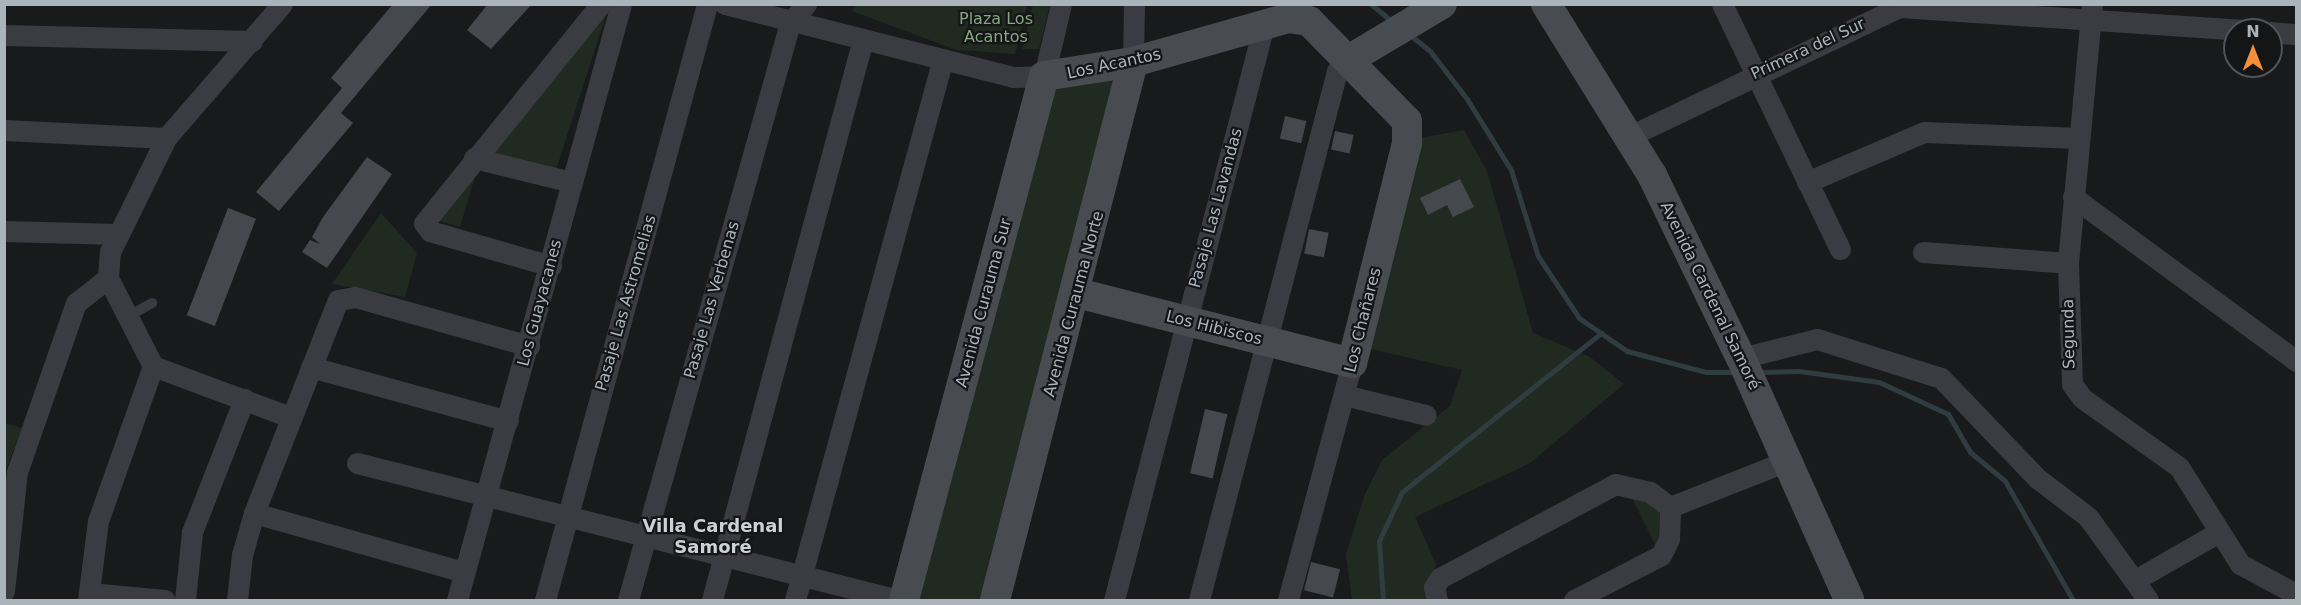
<!DOCTYPE html>
<html>
<head>
<meta charset="utf-8">
<style>
  body { margin:0 }
  #map { position:relative; width:2301px; height:605px; overflow:hidden; background:#191a1c; font-family:"DejaVu Sans",sans-serif }
  div>[style] { position:absolute }
  [style*='--x'] { left:calc(var(--x)*1px); top:calc(var(--y)*1px); width:calc(var(--w)*1px); rotate:calc(var(--a)*1deg) }
  .green>* { inset:0; background:#212a21 }
  .stream>* { height:5px; margin:-2.5px; padding:0 2.5px; transform-origin:2.5px; border-radius:2.5px; background:#2f3c40 }
  .building>* { inset:0; background:#45484c; transform-origin:0 0 }
  .lane>* { height:10px; margin:-5px; padding:0 5px; transform-origin:5px; border-radius:5px; background:#3a3c41 }
  .street>* { height:21px; margin:-10.5px; padding:0 10.5px; transform-origin:10.5px; border-radius:10.5px; background:#3a3c41 }
  .secondary>* { height:30px; margin:-15px; padding:0 15px; transform-origin:15px; border-radius:15px; background:#484c51 }
  span { translate:-50% -50%; white-space:nowrap; text-align:center; line-height:1.15; -webkit-text-stroke:4.5px #141517; paint-order:stroke }
  .park-label { font-size:16px; color:#87a782 }
  .street-label { font-size:16px; color:#abb4bb }
  .neighbourhood-label { font-size:18px; color:#cdd2d7; font-weight:700 }
  .frame { position:absolute; inset:0; border:6px solid #abb4bb; pointer-events:none }
  .north { position:absolute; left:2223px; top:18px; width:60px; height:60px; box-sizing:border-box; background:#141517; border:2px solid #505559; border-radius:50%; rotate:0deg; font-size:16px; font-weight:700; line-height:24px; text-align:center; color:#abb4bb }
  .north::after { content:''; display:block; margin:auto; width:21px; height:27px; background:#f68f37; clip-path:polygon(50% 0,100% 100%,50% 72%,0 100%) }
</style>
</head>
<body>
<div id="map">
  <div class="green">
    <i style="clip-path:polygon(857px 5px,857px 4px,1027px 5px,1015px 54px,957px 50px,852px 11px)"></i>
    <i style="clip-path:polygon(1033px 5px,1050px 5px,1039px 49px,1022px 49px)"></i>
    <i style="clip-path:polygon(609px 6px,556px 170px,488px 155px)"></i>
    <i style="clip-path:polygon(1112px 80px,1112px 100px,981px 600px,914px 600px,1053px 89px)"></i>
    <i style="clip-path:polygon(1464px 130px,1487px 171px,1533px 333px,1590px 357px,1624px 384px,1530px 463px,1415px 517px,1436px 564px,1430px 600px,1352px 600px,1346px 554px,1365px 494px,1382px 460px,1450px 406px,1462px 370px,1367px 348px,1419px 138px)"></i>
    <i style="clip-path:polygon(478px 167px,460px 227px,439px 221px,439px 215px)"></i>
    <i style="clip-path:polygon(381px 213px,417px 253px,405px 297px,332px 284px)"></i>
    <i style="clip-path:polygon(5px 423px,22px 428px,5px 472px)"></i>
    <i style="clip-path:polygon(1628px 490px,1660px 503px,1658px 551px)"></i>
  </div>
  <div class="stream">
    <i style="--x:1371;--y:4;--w:30;--a:40"></i>
    <i style="--x:1409;--y:34;--w:27;--a:39"></i>
    <i style="--x:1430;--y:51;--w:61;--a:52.4"></i>
    <i style="--x:1467;--y:99;--w:84;--a:58.2"></i>
    <i style="--x:1511;--y:170;--w:90;--a:72.6"></i>
    <i style="--x:1538;--y:256;--w:74;--a:56.5"></i>
    <i style="--x:1579;--y:318;--w:58;--a:34.5"></i>
    <i style="--x:1627;--y:351;--w:82;--a:14.9"></i>
    <i style="--x:1706;--y:372;--w:31;--a:0"></i>
    <i style="--x:1758;--y:372;--w:41;--a:-1.4"></i>
    <i style="--x:1799;--y:371;--w:81;--a:7.8"></i>
    <i style="--x:1879;--y:382;--w:76;--a:24.9"></i>
    <i style="--x:1948;--y:414;--w:44;--a:59.9"></i>
    <i style="--x:1970;--y:452;--w:45;--a:39.6"></i>
    <i style="--x:2005;--y:481;--w:137;--a:60.3"></i>
    <i style="--x:1383;--y:600;--w:59;--a:-93.9"></i>
    <i style="--x:1379;--y:541;--w:54;--a:-64.9"></i>
    <i style="--x:1402;--y:492;--w:255;--a:-38.6"></i>
  </div>
  <div class="building">
    <i style="clip-path:polygon(393px 4px,432px 4px,341px 113px,353px 123px,279px 211px,256px 192px,342px 88px,331px 78px)"></i>
    <i style="clip-path:polygon(488px 4px,532px 4px,491px 49px,467px 30px)"></i>
    <i style="left:1285px;top:116px;width:22px;height:23px;rotate:13deg"></i>
    <i style="left:1335px;top:131px;width:19px;height:19px;rotate:12deg"></i>
    <i style="clip-path:polygon(367px 157px,392px 174px,327px 268px,302px 252px,310px 240px,320px 244px,312px 237px,323px 217px)"></i>
    <i style="clip-path:polygon(1460px 179px,1474px 207px,1453px 217px,1447px 205px,1428px 215px,1420px 198px)"></i>
    <i style="left:228px;top:208px;width:30px;height:115px;rotate:21deg"></i>
    <i style="left:1309px;top:229px;width:20px;height:25px;rotate:11deg"></i>
    <i style="left:1205px;top:409px;width:23px;height:66px;rotate:13deg"></i>
    <i style="left:1311px;top:562px;width:30px;height:29px;rotate:14deg"></i>
  </div>
  <div class="lane">
    <i style="--x:127;--y:317;--w:29;--a:-29"></i>
  </div>
  <div class="street">
    <i style="--x:725;--y:4;--w:297;--a:14.2"></i>
    <i style="--x:1013;--y:77;--w:31;--a:-2"></i>
    <i style="--x:1044;--y:76;--w:74;--a:-76.7"></i>
    <i style="--x:1722;--y:4;--w:272;--a:64.3"></i>
    <i style="--x:2092;--y:4;--w:260;--a:95.3"></i>
    <i style="--x:2068;--y:263;--w:121;--a:88.1"></i>
    <i style="--x:2072;--y:384;--w:17;--a:54"></i>
    <i style="--x:2082;--y:398;--w:119;--a:35.4"></i>
    <i style="--x:2179;--y:467;--w:115;--a:57.8"></i>
    <i style="--x:2240;--y:564;--w:64;--a:28.2"></i>
    <i style="--x:2271;--y:32;--w:25;--a:5"></i>
    <i style="--x:4;--y:35;--w:248;--a:1.4"></i>
    <i style="--x:1133;--y:62;--w:58;--a:-89"></i>
    <i style="--x:4;--y:130;--w:162;--a:2.8"></i>
    <i style="--x:1630;--y:136;--w:298;--a:-25.6"></i>
    <i style="--x:1899;--y:7;--w:350;--a:3.8"></i>
    <i style="--x:474;--y:158;--w:101;--a:13.8"></i>
    <i style="--x:1807;--y:182;--w:127;--a:-23.1"></i>
    <i style="--x:1924;--y:132;--w:154;--a:2.2"></i>
    <i style="--x:2073;--y:197;--w:277;--a:36.3"></i>
    <i style="--x:4;--y:231;--w:114;--a:1.5"></i>
    <i style="--x:1923;--y:252;--w:145;--a:4.3"></i>
    <i style="--x:551;--y:266;--w:126;--a:-163.9"></i>
    <i style="--x:430;--y:231;--w:10;--a:-127"></i>
    <i style="--x:424;--y:223;--w:282;--a:-51.1"></i>
    <i style="--x:1741;--y:358;--w:78;--a:-14"></i>
    <i style="--x:1817;--y:339;--w:130;--a:17.5"></i>
    <i style="--x:1941;--y:378;--w:139;--a:46.2"></i>
    <i style="--x:2037;--y:478;--w:64;--a:37.4"></i>
    <i style="--x:2088;--y:517;--w:102;--a:54.1"></i>
    <i style="--x:153;--y:366;--w:99;--a:-117.1"></i>
    <i style="--x:108;--y:278;--w:26;--a:-86"></i>
    <i style="--x:110;--y:252;--w:127;--a:-63.8"></i>
    <i style="--x:166;--y:138;--w:177;--a:-49.1"></i>
    <i style="--x:153;--y:366;--w:146;--a:20.4"></i>
    <i style="--x:311;--y:367;--w:204;--a:15.3"></i>
    <i style="--x:1344;--y:395;--w:84;--a:13.7"></i>
    <i style="--x:357;--y:463;--w:558;--a:14.21"></i>
    <i style="--x:1670;--y:507;--w:126;--a:-21.5"></i>
    <i style="--x:254;--y:513;--w:218;--a:15.7"></i>
    <i style="--x:2135;--y:580;--w:95;--a:-29.8"></i>
    <i style="--x:4;--y:591;--w:120;--a:-83.8"></i>
    <i style="--x:17;--y:472;--w:179;--a:-70.8"></i>
    <i style="--x:76;--y:303;--w:41;--a:-38"></i>
    <i style="--x:89;--y:593;--w:76;--a:5.3"></i>
    <i style="--x:88;--y:600;--w:80;--a:-82.8"></i>
    <i style="--x:98;--y:521;--w:164;--a:-70.5"></i>
    <i style="--x:185;--y:600;--w:68;--a:-84.1"></i>
    <i style="--x:192;--y:532;--w:143;--a:-68.6"></i>
    <i style="--x:237;--y:600;--w:45;--a:-83.7"></i>
    <i style="--x:242;--y:555;--w:44;--a:-74.1"></i>
    <i style="--x:254;--y:513;--w:229;--a:-68.5"></i>
    <i style="--x:338;--y:300;--w:17;--a:-10"></i>
    <i style="--x:355;--y:297;--w:181;--a:15.7"></i>
    <i style="--x:457;--y:600;--w:618;--a:-74.61"></i>
    <i style="--x:545;--y:600;--w:618;--a:-74.79"></i>
    <i style="--x:628;--y:600;--w:599;--a:-74.32"></i>
    <i style="--x:790;--y:23;--w:25;--a:-50"></i>
    <i style="--x:712;--y:600;--w:577;--a:-74.93"></i>
    <i style="--x:795;--y:600;--w:558;--a:-74.72"></i>
    <i style="--x:1114;--y:600;--w:594;--a:-75.38"></i>
    <i style="--x:1199;--y:600;--w:547;--a:-75.38"></i>
    <i style="--x:1337;--y:71;--w:18;--a:-43"></i>
    <i style="--x:1288;--y:600;--w:245;--a:-74.9"></i>
    <i style="--x:1437;--y:600;--w:13;--a:-103"></i>
    <i style="--x:1434;--y:587;--w:11;--a:-56"></i>
    <i style="--x:1440;--y:578;--w:199;--a:-28.2"></i>
    <i style="--x:1615;--y:484;--w:36;--a:13"></i>
    <i style="--x:1650;--y:492;--w:25;--a:37"></i>
    <i style="--x:1574;--y:600;--w:98;--a:-27.3"></i>
    <i style="--x:1661;--y:555;--w:18;--a:-63"></i>
    <i style="--x:1669;--y:539;--w:32;--a:-88"></i>
  </div>
  <div class="secondary">
    <i style="--x:1546;--y:4;--w:201;--a:58.2"></i>
    <i style="--x:1652;--y:175;--w:203;--a:64.1"></i>
    <i style="--x:1741;--y:358;--w:265;--a:65.9"></i>
    <i style="--x:1350;--y:59;--w:107;--a:-30.9"></i>
    <i style="--x:904;--y:600;--w:542;--a:-75.04"></i>
    <i style="--x:1044;--y:76;--w:90;--a:-8.9"></i>
    <i style="--x:1133;--y:62;--w:161;--a:-15.8"></i>
    <i style="--x:1288;--y:18;--w:21;--a:8"></i>
    <i style="--x:1309;--y:21;--w:140;--a:45.6"></i>
    <i style="--x:1407;--y:121;--w:22;--a:90"></i>
    <i style="--x:1407;--y:143;--w:227;--a:104"></i>
    <i style="--x:1352;--y:363;--w:284;--a:-165.7"></i>
    <i style="--x:995;--y:600;--w:555;--a:-75.61"></i>
  </div>
  <div class="park-label">
    <span style="left:996px;top:28px">Plaza Los<br>Acantos</span>
  </div>
  <div class="street-label">
    <span style="left:1808px;top:49px;rotate:-25deg">Primera del Sur</span>
    <span style="left:1114px;top:64px;rotate:-12deg">Los Acantos</span>
    <span style="left:1216px;top:208px;rotate:-75deg">Pasaje Las Lavandas</span>
    <span style="left:1710px;top:296px;rotate:64deg">Avenida Cardenal Samoré</span>
    <span style="left:712px;top:300px;rotate:-74deg">Pasaje Las Verbenas</span>
    <span style="left:540px;top:303px;rotate:-75deg">Los Guayacanes</span>
    <span style="left:626px;top:303px;rotate:-74deg">Pasaje Las Astromelias</span>
    <span style="left:984px;top:303px;rotate:-75deg">Avenida Curauma Sur</span>
    <span style="left:1074px;top:304px;rotate:-75deg">Avenida Curauma Norte</span>
    <span style="left:1363px;top:320px;rotate:-76deg">Los Chañares</span>
    <span style="left:1214px;top:328px;rotate:14deg">Los Hibiscos</span>
    <span style="left:2069px;top:334px;rotate:-91deg">Segunda</span>
  </div>
  <div class="neighbourhood-label">
    <span style="left:713px;top:537px">Villa Cardenal<br>Samoré</span>
  </div>
  <div class="frame"></div>
  <div class="north">N</div>
</div>
</body>
</html>
